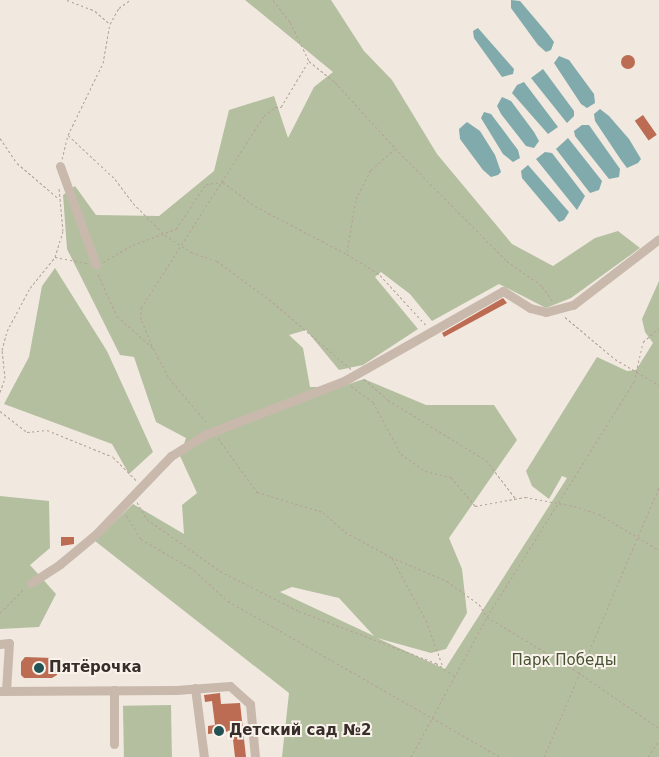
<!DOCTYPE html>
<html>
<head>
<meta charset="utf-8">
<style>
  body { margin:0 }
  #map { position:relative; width:659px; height:757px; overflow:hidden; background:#f1e8df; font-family:"DejaVu Sans",sans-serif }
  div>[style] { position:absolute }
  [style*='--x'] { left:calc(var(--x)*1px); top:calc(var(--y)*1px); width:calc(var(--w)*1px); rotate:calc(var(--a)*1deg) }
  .green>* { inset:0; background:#b4bfa0; transform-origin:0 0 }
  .water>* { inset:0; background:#80aaab }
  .building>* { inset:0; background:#bc6c52; transform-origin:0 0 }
  .round { border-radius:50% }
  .path>* { height:1px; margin-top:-0.5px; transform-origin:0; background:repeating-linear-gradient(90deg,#b4a396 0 2.5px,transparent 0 5px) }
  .minor>* { height:9px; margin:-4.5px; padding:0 4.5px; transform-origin:4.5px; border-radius:4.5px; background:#c8b9ac }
  .dots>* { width:14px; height:14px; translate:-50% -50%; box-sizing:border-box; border:2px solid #f9f3eb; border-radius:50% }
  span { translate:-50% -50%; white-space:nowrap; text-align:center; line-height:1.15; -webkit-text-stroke:4px #f9f3eb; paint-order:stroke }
  .park-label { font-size:15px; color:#465330 }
  .poi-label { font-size:15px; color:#372e2a; font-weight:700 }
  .left { translate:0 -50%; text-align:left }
</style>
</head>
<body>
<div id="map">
  <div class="green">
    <i style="clip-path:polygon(evenodd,245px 0,331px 0,364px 51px,392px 80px,437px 154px,512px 244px,553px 266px,595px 238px,618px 231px,640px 248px,571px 298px,546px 308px,499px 284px,432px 321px,410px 294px,381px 272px,375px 277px,418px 329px,363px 365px,339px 370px,306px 330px,289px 335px,303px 348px,310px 387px,340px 387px,364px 379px,426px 405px,494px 405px,517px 440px,449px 538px,462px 569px,467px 613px,446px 649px,431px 653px,377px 638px,445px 669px,567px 478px,562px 476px,549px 499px,532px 486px,526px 471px,597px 357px,627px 371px,636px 370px,653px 343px,645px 332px,642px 319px,659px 281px,659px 757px,282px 757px,289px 693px,95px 541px,133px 504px,184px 534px,182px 505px,197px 493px,180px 456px,186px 438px,156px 422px,134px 357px,120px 355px,67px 249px,63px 195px,75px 186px,96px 215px,159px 216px,214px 171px,229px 110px,274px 96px,288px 138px,314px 87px,333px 72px,245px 0,292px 587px,339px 598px,374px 636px,280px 592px,292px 587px)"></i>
    <i style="clip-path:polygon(55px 268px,107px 351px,153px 452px,129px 474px,112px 444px,4px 404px,29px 357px,42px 286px)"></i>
    <i style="clip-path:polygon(0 496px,49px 501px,50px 548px,30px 565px,56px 594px,39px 627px,0 629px)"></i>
    <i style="left:171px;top:705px;width:52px;height:48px;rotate:89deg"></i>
  </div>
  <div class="water">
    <i style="clip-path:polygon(511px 0,520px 1px,548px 34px,554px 42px,551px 50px,546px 52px,538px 45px,511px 8px)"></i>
    <i style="clip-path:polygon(478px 28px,514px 69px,513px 74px,502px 77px,474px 38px,473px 31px)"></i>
    <i style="clip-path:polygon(559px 56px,569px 60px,594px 94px,595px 103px,587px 108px,581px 104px,554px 63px)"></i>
    <i style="clip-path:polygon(543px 69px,574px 111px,574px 116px,567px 123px,531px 78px)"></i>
    <i style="clip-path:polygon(524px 82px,558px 127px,548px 134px,512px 93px,517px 85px)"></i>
    <i style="clip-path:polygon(502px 97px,511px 101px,534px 132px,539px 141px,534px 148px,526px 146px,501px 114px,497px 106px)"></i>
    <i style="clip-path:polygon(600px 109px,609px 116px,629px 139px,641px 159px,638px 163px,627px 168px,621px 160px,595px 121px,594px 114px)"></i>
    <i style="clip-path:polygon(484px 112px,491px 114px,518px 150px,520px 158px,513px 162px,503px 154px,481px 118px)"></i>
    <i style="clip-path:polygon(467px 122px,480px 131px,495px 155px,501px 172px,498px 175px,491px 177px,483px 170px,460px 139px,459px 129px)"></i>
    <i style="clip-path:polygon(582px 125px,589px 125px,620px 169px,619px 177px,609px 179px,575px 136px,574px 131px)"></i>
    <i style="clip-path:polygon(568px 138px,602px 181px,599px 190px,590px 193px,556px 149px)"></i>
    <i style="clip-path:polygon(545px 152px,552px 153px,585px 196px,577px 210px,536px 159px)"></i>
    <i style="clip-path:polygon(528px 165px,569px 212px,564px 220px,559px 222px,522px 178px,521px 171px)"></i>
  </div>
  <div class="building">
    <i class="round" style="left:621px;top:55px;width:14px;height:14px"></i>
    <i style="left:643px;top:115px;width:24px;height:10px;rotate:55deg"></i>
    <i style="clip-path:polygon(503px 298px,507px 303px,444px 337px,442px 333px)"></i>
    <i style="clip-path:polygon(61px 537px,74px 537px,74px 544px,61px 546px)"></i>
    <i style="clip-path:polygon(25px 657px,52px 658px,57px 662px,57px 675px,52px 678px,24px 678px,21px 675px,21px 662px)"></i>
    <i style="clip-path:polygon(220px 693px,221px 704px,240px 703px,246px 757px,235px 757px,232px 731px,208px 734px,208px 726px,215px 725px,212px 701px,205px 702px,204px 695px)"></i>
  </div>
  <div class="path">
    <i style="--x:67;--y:0;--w:30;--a:21"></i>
    <i style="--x:95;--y:11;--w:18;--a:41"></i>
    <i style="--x:273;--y:0;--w:28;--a:52"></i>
    <i style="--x:290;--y:22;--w:43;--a:64"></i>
    <i style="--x:309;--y:61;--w:33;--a:39"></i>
    <i style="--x:335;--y:82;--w:89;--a:47.7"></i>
    <i style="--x:395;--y:148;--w:159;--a:45.3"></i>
    <i style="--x:507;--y:261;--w:43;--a:35.5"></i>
    <i style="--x:542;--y:286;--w:19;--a:55"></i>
    <i style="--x:68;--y:135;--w:64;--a:43.1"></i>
    <i style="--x:115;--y:179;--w:30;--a:53"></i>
    <i style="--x:133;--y:203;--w:45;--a:45"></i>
    <i style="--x:165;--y:235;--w:31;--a:33"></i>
    <i style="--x:191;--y:252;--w:28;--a:19"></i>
    <i style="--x:217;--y:261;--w:64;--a:36.2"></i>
    <i style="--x:269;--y:299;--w:108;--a:40.5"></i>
    <i style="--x:0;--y:138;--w:30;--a:56"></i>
    <i style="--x:17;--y:163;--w:54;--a:40.5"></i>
    <i style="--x:62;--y:159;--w:25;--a:-76"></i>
    <i style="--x:68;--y:135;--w:80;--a:-64.1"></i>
    <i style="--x:103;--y:63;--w:40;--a:-80"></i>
    <i style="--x:110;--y:24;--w:18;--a:-61"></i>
    <i style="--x:119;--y:8;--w:14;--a:-36"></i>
    <i style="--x:347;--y:252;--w:54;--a:-80.4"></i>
    <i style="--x:356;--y:199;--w:33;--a:-63"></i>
    <i style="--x:371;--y:170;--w:31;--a:-42"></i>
    <i style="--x:55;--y:257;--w:33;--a:11"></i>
    <i style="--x:103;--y:262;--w:34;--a:-30"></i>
    <i style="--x:133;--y:245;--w:46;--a:-20.4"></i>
    <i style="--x:176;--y:229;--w:54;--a:-56.3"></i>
    <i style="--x:206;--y:184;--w:17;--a:-7"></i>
    <i style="--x:223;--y:182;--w:40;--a:37"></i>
    <i style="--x:255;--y:206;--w:104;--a:27.6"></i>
    <i style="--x:347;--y:254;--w:39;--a:32"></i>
    <i style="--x:380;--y:275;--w:68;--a:47.4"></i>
    <i style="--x:98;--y:274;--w:46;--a:65.7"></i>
    <i style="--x:117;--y:316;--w:48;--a:41.6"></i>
    <i style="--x:153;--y:348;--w:34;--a:62"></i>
    <i style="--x:169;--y:378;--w:60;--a:49.7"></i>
    <i style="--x:565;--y:317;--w:65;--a:40"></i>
    <i style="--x:615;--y:359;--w:51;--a:30.6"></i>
    <i style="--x:152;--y:346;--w:29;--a:-112"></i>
    <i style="--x:141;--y:319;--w:11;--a:-90"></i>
    <i style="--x:141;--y:308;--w:228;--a:-57.4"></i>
    <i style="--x:264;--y:116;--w:14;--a:-39"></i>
    <i style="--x:275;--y:107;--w:6;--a:0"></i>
    <i style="--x:281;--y:107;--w:52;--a:-59"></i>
    <i style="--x:364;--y:379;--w:32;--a:41"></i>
    <i style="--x:388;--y:400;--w:115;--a:31.5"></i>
    <i style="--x:486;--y:460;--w:49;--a:52.4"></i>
    <i style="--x:351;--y:386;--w:27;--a:36"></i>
    <i style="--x:373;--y:402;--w:59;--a:61.7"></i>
    <i style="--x:401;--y:454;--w:29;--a:35"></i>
    <i style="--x:425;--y:471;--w:27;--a:13"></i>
    <i style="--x:451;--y:477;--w:38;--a:50"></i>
    <i style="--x:475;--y:506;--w:51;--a:-10.2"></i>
    <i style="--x:525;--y:497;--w:50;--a:10.4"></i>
    <i style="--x:574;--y:506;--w:26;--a:18"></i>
    <i style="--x:599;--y:514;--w:70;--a:31"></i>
    <i style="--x:0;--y:392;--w:15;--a:-70"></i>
    <i style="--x:5;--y:378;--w:28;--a:-96"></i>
    <i style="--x:2;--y:350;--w:20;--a:-75"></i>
    <i style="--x:7;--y:331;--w:49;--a:-61.9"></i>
    <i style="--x:30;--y:288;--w:40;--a:-51"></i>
    <i style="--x:55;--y:257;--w:27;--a:-73"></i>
    <i style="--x:63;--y:231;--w:43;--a:-95.3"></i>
    <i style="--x:0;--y:411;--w:34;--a:38"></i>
    <i style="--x:27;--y:432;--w:20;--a:-6"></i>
    <i style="--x:47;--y:430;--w:71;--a:22.2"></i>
    <i style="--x:113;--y:457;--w:34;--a:45"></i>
    <i style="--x:218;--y:438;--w:67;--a:54.2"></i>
    <i style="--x:257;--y:492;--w:69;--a:16.9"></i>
    <i style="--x:323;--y:512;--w:30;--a:42"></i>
    <i style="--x:345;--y:532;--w:52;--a:28.5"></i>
    <i style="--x:391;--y:557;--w:61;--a:23.2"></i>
    <i style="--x:447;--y:581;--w:39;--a:36"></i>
    <i style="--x:479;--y:604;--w:15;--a:58"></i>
    <i style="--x:487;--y:617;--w:106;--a:31.1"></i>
    <i style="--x:578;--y:672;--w:98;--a:34.7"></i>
    <i style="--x:137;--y:502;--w:20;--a:60"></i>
    <i style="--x:147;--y:519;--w:90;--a:35.5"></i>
    <i style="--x:220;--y:571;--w:89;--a:26.9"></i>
    <i style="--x:299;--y:611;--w:147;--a:20.8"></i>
    <i style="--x:436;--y:663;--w:22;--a:34"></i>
    <i style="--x:126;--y:515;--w:28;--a:58"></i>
    <i style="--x:141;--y:539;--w:61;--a:30.3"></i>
    <i style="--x:194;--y:570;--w:46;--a:42.4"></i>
    <i style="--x:228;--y:601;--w:314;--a:29.8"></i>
    <i style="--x:392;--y:558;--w:71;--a:61.3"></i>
    <i style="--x:426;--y:620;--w:50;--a:70.1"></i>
    <i style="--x:0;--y:613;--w:34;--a:-45"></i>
    <i style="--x:411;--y:757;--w:159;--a:-61.5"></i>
    <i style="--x:487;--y:617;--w:277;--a:-58"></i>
    <i style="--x:634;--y:382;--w:41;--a:-77.3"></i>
    <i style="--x:643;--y:342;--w:21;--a:-41"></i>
    <i style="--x:544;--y:757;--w:293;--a:-66.9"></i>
    <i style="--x:648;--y:757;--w:20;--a:-57"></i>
  </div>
  <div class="minor">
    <i style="--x:60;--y:166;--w:105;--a:70"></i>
    <i style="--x:31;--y:583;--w:35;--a:-33"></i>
    <i style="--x:60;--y:564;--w:45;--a:-39.6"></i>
    <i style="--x:95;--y:535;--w:110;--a:-46.1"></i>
    <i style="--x:171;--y:456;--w:39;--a:-32"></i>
    <i style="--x:204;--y:435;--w:150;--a:-21.1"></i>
    <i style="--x:344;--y:381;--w:183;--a:-29.5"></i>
    <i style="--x:503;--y:291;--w:32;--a:32"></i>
    <i style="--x:530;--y:308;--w:16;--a:14"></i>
    <i style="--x:546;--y:312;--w:28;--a:-15"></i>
    <i style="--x:573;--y:305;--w:108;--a:-37.5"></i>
    <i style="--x:0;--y:644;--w:9;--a:-6"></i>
    <i style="--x:9;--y:643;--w:48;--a:93.6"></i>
    <i style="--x:195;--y:688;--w:70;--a:82.6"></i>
    <i style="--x:114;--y:690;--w:54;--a:90"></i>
    <i style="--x:0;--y:691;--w:176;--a:-0.3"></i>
    <i style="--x:176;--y:690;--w:54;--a:-4.2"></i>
    <i style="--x:230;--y:686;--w:27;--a:42"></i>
    <i style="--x:250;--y:704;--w:53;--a:84.6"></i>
  </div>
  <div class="dots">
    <i style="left:39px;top:668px;background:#235255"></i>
    <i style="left:219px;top:731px;background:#235255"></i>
  </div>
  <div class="park-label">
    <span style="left:564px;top:661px">Парк Победы</span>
  </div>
  <div class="poi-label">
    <span class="left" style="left:49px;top:668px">Пятёрочка</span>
    <span class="left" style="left:229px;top:731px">Детский сад №2</span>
  </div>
</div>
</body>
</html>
